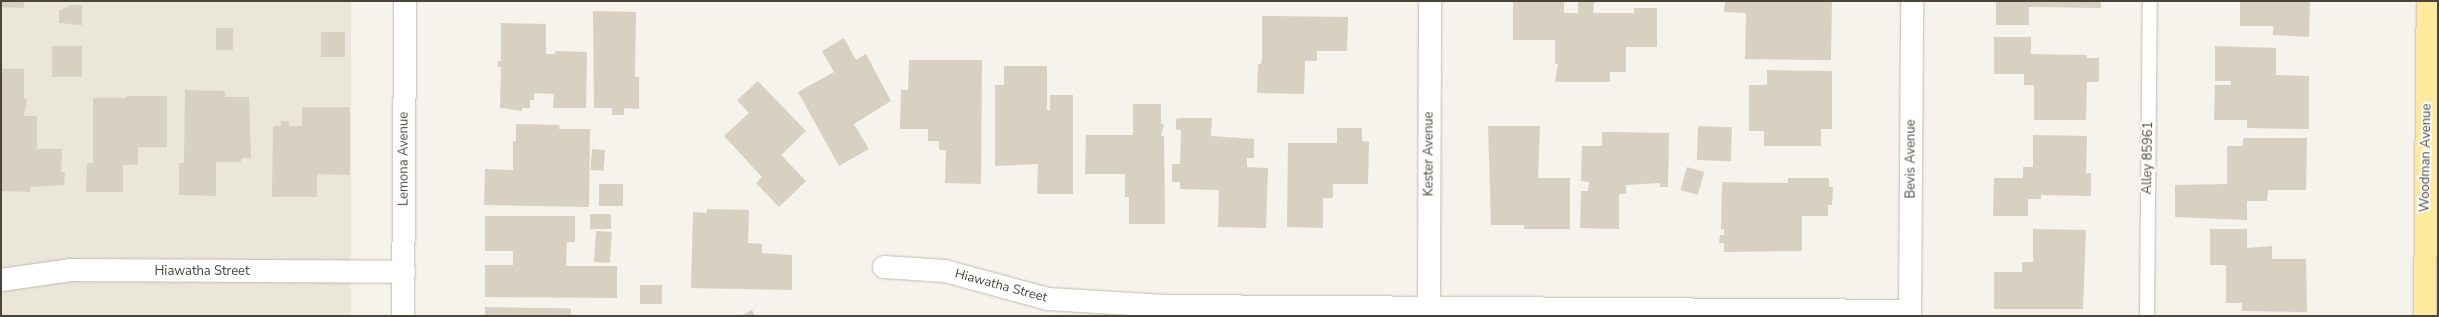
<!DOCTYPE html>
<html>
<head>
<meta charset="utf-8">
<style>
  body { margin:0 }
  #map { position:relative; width:2439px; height:317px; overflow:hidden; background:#f6f3ec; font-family:"Nunito Sans",sans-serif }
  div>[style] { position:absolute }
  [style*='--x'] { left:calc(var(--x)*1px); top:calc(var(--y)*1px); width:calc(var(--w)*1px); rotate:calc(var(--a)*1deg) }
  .residential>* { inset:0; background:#eae6da; transform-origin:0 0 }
  .building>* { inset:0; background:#d8d0c1; transform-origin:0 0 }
  .roads { filter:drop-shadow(0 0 1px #c2bcae) drop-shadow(0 0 1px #c2bcae) }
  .lane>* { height:14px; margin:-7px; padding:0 7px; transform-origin:7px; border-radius:7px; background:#fff }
  .street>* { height:22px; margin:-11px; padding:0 11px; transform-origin:11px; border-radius:11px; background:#fff }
  .primary>* { height:22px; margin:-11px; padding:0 11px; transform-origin:11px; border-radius:11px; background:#ffe99c }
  span { translate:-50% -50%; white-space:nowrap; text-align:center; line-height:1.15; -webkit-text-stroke:4px #fff; paint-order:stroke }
  .street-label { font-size:13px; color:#4b4539 }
  .frame { position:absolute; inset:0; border:2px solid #4b4539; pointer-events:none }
</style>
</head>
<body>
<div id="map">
  <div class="residential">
    <i style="left:1px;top:1px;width:350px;height:315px"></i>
  </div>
  <div class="building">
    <i style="clip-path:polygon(1px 1px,24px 1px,24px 8px,1px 7px)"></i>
    <i style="clip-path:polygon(1725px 1px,1832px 1px,1831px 60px,1745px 59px,1746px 13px,1724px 12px)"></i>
    <i style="clip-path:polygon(1996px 1px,2101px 1px,2101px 8px,2029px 7px,2029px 25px,1996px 25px)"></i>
    <i style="clip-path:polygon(2240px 1px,2310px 1px,2309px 37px,2273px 35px,2273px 26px,2240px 26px)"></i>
    <i style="clip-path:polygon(1513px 2px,1564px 2px,1564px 13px,1578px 13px,1578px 2px,1594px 2px,1593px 13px,1634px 13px,1634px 8px,1657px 8px,1657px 47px,1626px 47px,1626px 72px,1610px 72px,1610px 82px,1555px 82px,1558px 64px,1555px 64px,1555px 40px,1513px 40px)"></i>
    <i style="clip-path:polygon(70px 5px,82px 5px,82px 25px,59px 23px,59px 11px)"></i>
    <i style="clip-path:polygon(593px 11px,636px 12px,635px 77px,639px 77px,639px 109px,624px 108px,624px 115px,612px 115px,612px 108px,594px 108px)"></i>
    <i style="clip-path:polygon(1262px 16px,1348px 17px,1347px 51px,1317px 51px,1317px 61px,1305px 61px,1304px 94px,1257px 93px,1258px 64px,1261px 64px,1262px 60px)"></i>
    <i style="clip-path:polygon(501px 23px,546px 24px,546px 54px,555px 54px,555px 51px,587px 52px,586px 108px,553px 108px,554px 94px,534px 93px,534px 100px,530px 100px,530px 108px,522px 108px,522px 111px,500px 108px,501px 67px,498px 67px,498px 61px,501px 61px)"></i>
    <i style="left:216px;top:28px;width:17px;height:22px"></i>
    <i style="left:321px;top:32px;width:24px;height:25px"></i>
    <i style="clip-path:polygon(1994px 37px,2031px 37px,2031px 54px,2087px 55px,2087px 58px,2099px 58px,2099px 82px,2087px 82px,2086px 120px,2034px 120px,2034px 85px,2024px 85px,2024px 74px,1994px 74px)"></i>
    <i style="clip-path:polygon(844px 38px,856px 60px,866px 54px,891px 101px,854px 124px,869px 149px,839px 166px,798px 92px,834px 72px,822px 51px)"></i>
    <i style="left:52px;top:46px;width:30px;height:31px"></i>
    <i style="clip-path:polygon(2215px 46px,2276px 48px,2276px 75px,2309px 76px,2309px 129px,2247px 128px,2247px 120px,2214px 120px,2215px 85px,2231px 85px,2231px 81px,2215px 81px)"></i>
    <i style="clip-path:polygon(909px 60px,982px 60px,981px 184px,945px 183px,946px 150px,939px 150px,939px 141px,928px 141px,928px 129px,900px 129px,901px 90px,908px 90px)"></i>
    <i style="clip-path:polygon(1004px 66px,1047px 66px,1047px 110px,1050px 110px,1050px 95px,1073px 95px,1073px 194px,1037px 194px,1038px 164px,995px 166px,995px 85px,1004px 85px)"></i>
    <i style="clip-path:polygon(1px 69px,24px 69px,24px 99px,27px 99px,24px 116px,37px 116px,37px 149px,62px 149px,61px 172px,65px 172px,64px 185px,30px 187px,30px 192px,1px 191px)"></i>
    <i style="clip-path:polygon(1767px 70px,1832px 71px,1832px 129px,1821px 129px,1821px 146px,1764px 146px,1764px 131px,1749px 131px,1749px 85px,1767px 85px)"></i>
    <i style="clip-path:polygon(758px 81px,806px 131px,781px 155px,806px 181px,779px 207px,756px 183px,762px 177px,724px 136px,749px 113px,737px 100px)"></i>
    <i style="clip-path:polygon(185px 90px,225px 91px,225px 97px,249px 97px,251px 158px,241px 158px,241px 162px,216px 162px,216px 196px,179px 195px,179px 163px,184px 163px)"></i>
    <i style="clip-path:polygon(127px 96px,167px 96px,167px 147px,138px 147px,138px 165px,123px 165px,123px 192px,86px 192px,87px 163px,93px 163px,93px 98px,127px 98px)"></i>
    <i style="clip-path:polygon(1133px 104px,1161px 104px,1161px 124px,1164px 124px,1161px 136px,1164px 136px,1165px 224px,1129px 224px,1129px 197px,1125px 197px,1125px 174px,1085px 174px,1086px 135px,1133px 135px)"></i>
    <i style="clip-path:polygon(302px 107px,350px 107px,350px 175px,317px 174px,317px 197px,272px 197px,273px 126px,281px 126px,281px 121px,289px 121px,289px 126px,302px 126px)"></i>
    <i style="clip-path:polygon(1180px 118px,1212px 118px,1211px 136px,1254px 139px,1254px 158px,1247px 158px,1247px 167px,1268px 168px,1266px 228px,1218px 227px,1219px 190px,1180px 189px,1180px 182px,1172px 182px,1172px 164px,1180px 164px,1181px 130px,1176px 130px,1176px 119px)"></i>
    <i style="clip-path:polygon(516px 124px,560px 125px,559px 129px,590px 129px,589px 207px,484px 205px,485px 169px,513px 170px,513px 141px,516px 141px)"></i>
    <i style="clip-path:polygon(1488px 126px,1540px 126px,1538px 178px,1570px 178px,1570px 229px,1524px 229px,1524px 225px,1491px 225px)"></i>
    <i style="left:1698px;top:126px;width:34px;height:34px;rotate:2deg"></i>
    <i style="clip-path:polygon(1337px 128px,1362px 128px,1362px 141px,1369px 142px,1368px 184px,1333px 184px,1333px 198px,1323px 198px,1323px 228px,1287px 227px,1288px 143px,1337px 143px)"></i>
    <i style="clip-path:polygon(1602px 132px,1669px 133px,1668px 187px,1660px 187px,1660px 183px,1626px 185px,1626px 194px,1619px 194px,1619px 229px,1580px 228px,1581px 191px,1588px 191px,1589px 182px,1581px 181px,1582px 146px,1602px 146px)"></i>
    <i style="clip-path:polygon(2033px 135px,2087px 136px,2086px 173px,2091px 173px,2091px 196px,2041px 195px,2041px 199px,2028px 199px,2028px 216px,1993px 216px,1994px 178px,2023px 178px,2023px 167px,2033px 167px)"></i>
    <i style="clip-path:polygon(2243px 138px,2307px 138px,2306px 190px,2268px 190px,2267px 201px,2247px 201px,2247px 220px,2175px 217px,2175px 185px,2227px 184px,2227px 146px,2243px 146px)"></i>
    <i style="left:592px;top:149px;width:13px;height:21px;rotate:4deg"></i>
    <i style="left:1687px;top:167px;width:18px;height:24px;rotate:16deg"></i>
    <i style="clip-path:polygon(1788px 178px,1829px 178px,1829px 187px,1833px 187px,1832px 205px,1828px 205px,1828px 216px,1802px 216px,1802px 251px,1724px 252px,1724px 243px,1719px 243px,1720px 235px,1724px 235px,1724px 229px,1721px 229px,1722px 182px,1788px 183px)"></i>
    <i style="left:599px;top:184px;width:24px;height:22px"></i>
    <i style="clip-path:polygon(707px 209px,749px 210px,748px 243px,762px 244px,762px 253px,792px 255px,792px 290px,691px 288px,693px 212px,707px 213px)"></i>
    <i style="left:590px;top:214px;width:21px;height:15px"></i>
    <i style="clip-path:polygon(485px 216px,575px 216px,575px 242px,567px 242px,566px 266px,617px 266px,617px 298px,485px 297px,485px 265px,513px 265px,513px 251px,485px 251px)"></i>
    <i style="clip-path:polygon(2033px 229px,2086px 230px,2083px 309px,1994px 309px,1994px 272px,2022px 272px,2022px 262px,2033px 262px)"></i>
    <i style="clip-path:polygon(2210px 229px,2247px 229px,2247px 248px,2272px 246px,2272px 259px,2306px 259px,2307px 312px,2242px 311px,2242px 303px,2226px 303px,2226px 265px,2210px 265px)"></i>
    <i style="left:596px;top:231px;width:16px;height:31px;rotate:4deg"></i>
    <i style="left:640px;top:285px;width:22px;height:19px"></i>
    <i style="left:485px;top:307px;width:86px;height:9px;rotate:1deg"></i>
    <i style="clip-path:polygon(752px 310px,755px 316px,740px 316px)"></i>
  </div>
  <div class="roads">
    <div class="lane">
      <i style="--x:2147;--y:316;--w:315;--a:-89.5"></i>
    </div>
    <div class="street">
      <i style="--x:884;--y:267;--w:61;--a:3.8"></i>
      <i style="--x:945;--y:271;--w:107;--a:15.2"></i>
      <i style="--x:1048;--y:299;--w:117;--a:3.4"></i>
      <i style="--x:1165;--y:306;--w:745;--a:0.38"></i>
      <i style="--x:1;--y:280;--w:70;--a:-8.2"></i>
      <i style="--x:70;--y:270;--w:334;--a:0.3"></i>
      <i style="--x:1429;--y:308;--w:307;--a:-89.8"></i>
      <i style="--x:403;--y:316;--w:315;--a:-89.6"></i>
      <i style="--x:1910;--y:316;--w:315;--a:-89.6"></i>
    </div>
    <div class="primary">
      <i style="--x:2425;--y:316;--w:315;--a:-89.5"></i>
    </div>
  </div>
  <div class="street-label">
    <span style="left:1429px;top:154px;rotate:-90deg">Kester Avenue</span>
    <span style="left:2148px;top:158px;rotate:-89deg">Alley 85961</span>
    <span style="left:2426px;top:158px;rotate:-89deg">Woodman Avenue</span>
    <span style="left:404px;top:159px;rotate:-90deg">Lemona Avenue</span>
    <span style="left:1911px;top:159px;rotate:-90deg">Bevis Avenue</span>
    <span style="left:202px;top:271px">Hiawatha Street</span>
    <span style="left:1001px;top:286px;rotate:15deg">Hiawatha Street</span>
  </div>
  <div class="frame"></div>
</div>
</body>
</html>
